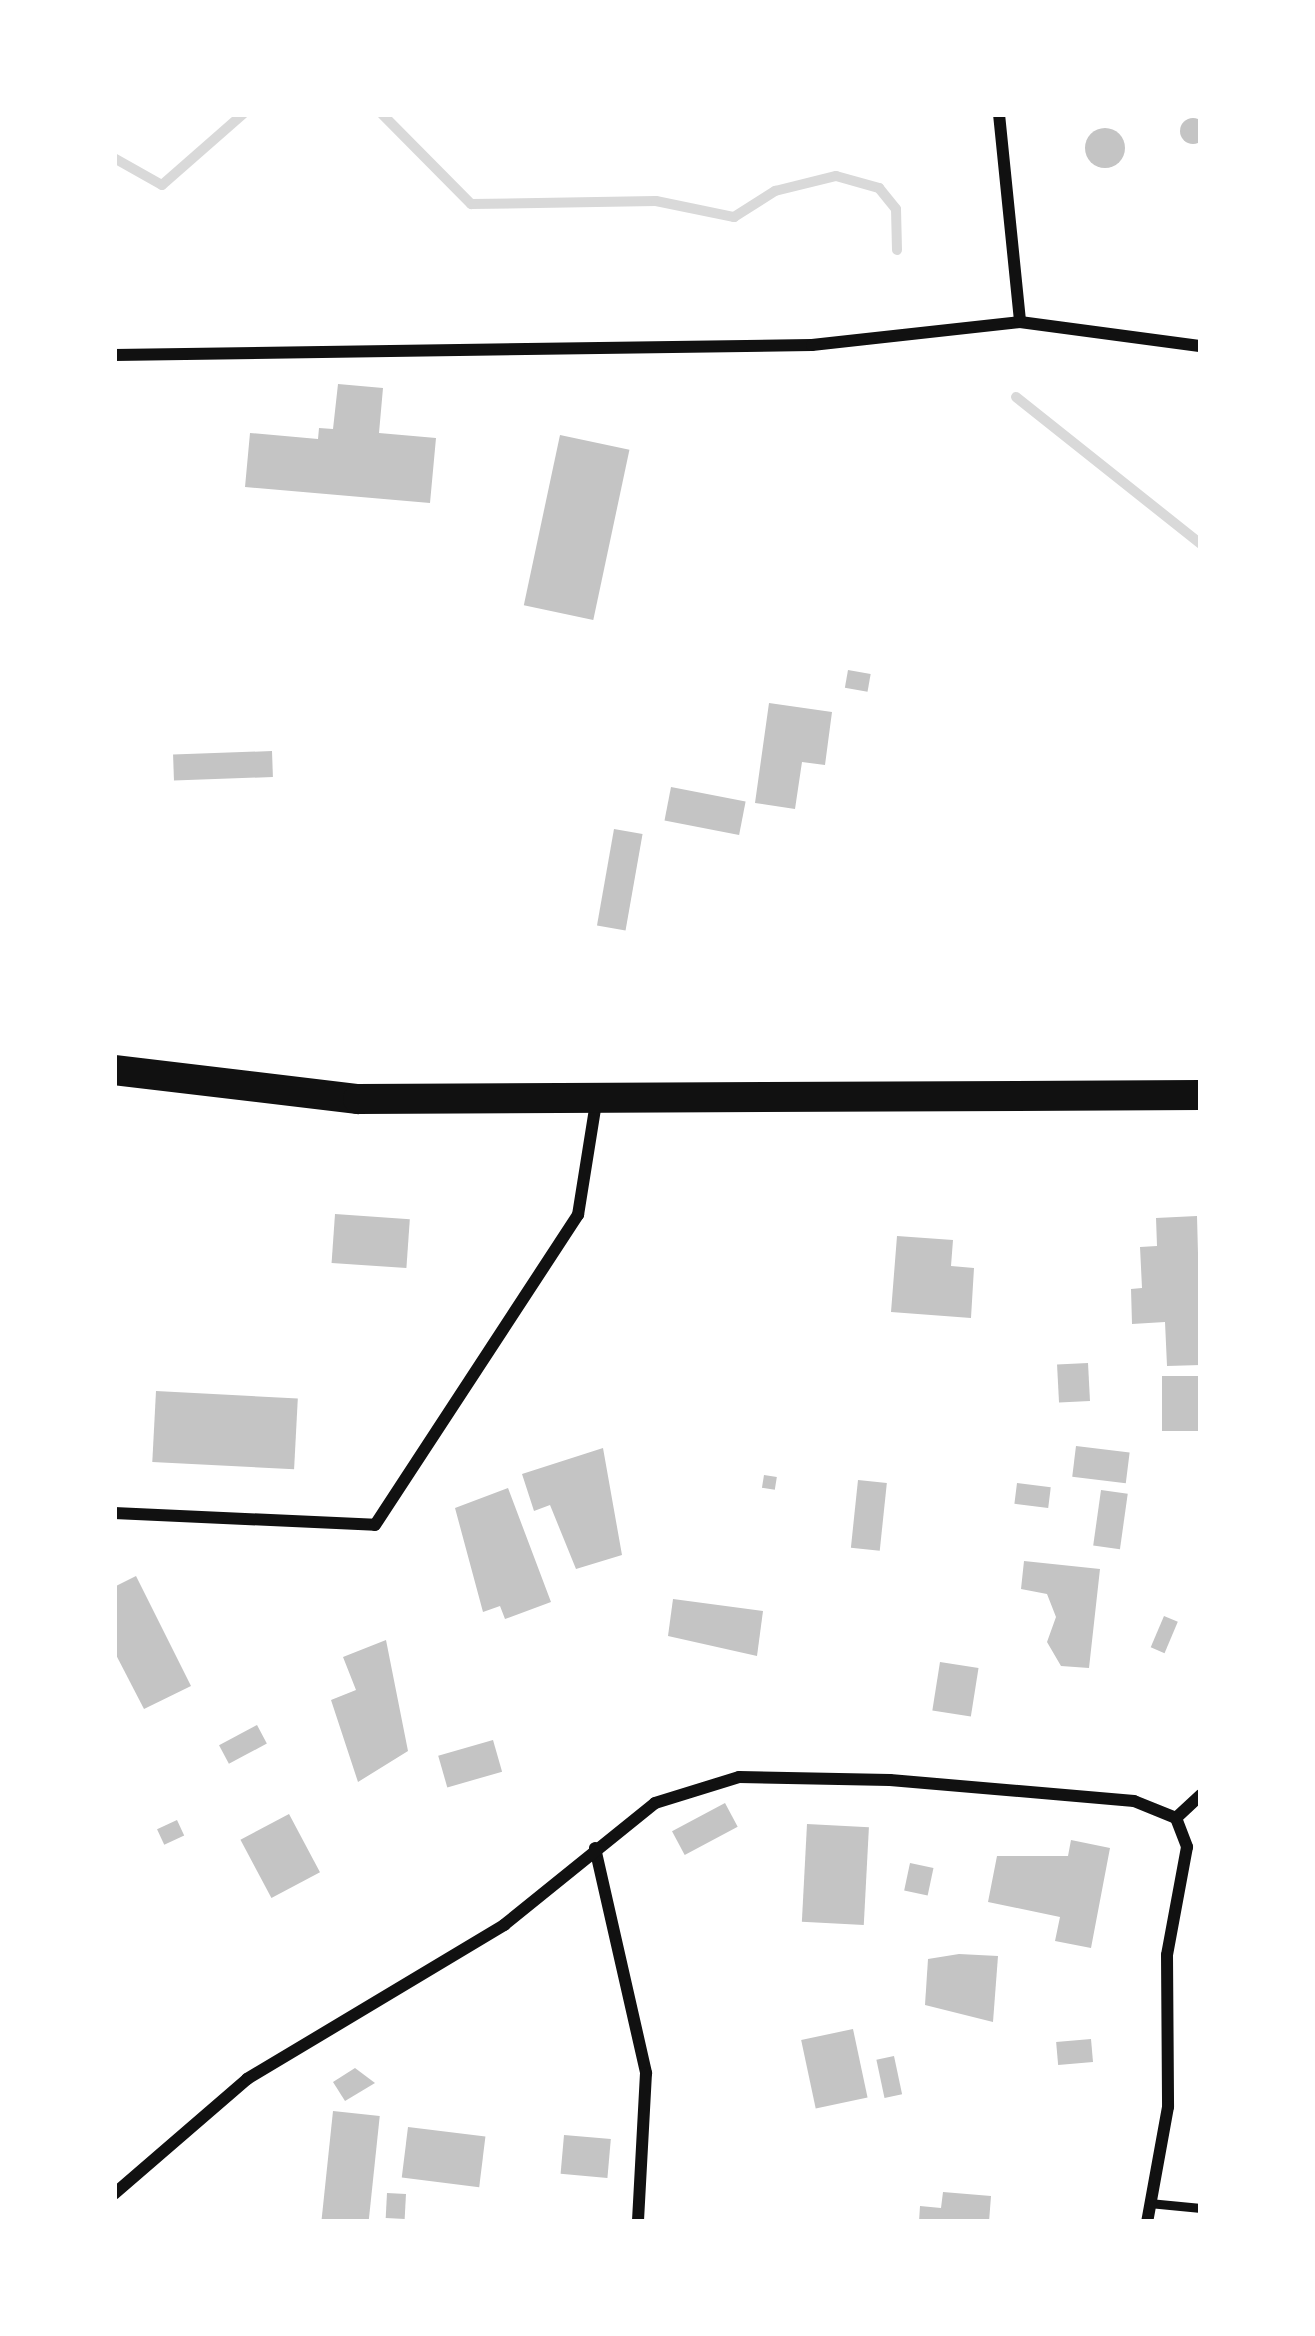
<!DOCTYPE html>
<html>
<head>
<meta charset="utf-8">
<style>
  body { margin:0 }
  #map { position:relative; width:1315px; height:2336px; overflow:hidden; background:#fff; font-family:Arial,sans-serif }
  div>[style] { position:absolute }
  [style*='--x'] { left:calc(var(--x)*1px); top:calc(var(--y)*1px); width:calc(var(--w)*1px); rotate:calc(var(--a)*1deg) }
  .stream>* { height:10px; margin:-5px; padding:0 5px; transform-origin:5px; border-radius:5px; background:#d9d9d9 }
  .building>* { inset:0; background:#c4c4c4; transform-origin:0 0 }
  .round { border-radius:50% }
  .service>* { height:9px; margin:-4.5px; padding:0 4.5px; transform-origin:4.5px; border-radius:4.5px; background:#111 }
  .minor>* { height:12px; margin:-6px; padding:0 6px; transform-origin:6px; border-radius:6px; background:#111 }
  .primary>* { height:30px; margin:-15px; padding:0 15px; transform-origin:15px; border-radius:15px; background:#111 }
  span { translate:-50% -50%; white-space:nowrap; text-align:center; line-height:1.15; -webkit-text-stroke:10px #fff; paint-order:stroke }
  .frame { position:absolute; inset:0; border:117px solid #fff; pointer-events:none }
</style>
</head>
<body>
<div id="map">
  <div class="stream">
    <i style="--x:382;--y:114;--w:127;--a:45.3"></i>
    <i style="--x:471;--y:204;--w:185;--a:-0.9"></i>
    <i style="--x:656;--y:201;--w:80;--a:11.6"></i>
    <i style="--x:734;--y:217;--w:49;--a:-32.4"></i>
    <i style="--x:775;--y:191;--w:63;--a:-13.8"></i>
    <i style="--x:836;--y:176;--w:45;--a:15.6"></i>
    <i style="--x:879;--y:188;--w:27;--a:51"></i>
    <i style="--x:896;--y:209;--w:41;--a:88.6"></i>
    <i style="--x:114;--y:158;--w:55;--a:29.4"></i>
    <i style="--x:162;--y:185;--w:108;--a:-41.2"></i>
    <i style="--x:1016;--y:397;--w:236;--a:38.5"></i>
  </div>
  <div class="building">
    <i class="round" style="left:1180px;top:118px;width:26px;height:26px"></i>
    <i class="round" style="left:1085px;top:128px;width:40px;height:40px"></i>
    <i style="clip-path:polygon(338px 384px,383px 388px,379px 433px,436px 438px,430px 503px,245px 487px,250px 433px,318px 439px,319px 428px,333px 429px)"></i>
    <i style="left:560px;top:435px;width:71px;height:174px;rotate:12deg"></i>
    <i style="left:848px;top:670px;width:23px;height:18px;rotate:10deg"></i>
    <i style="clip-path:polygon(769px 703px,832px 712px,825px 765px,802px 762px,795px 809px,755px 803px)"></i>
    <i style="left:272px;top:751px;width:26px;height:99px;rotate:88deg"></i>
    <i style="left:671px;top:787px;width:76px;height:34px;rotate:11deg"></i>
    <i style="left:614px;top:829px;width:29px;height:98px;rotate:10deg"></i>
    <i style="left:335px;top:1214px;width:75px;height:49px;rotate:4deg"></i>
    <i style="clip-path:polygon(1197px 1216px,1201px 1365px,1167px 1366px,1165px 1322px,1132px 1324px,1131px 1289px,1142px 1288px,1140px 1247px,1157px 1246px,1156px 1218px)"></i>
    <i style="clip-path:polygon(897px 1236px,953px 1240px,951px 1266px,974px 1268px,971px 1318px,891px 1312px)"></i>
    <i style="left:1088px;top:1363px;width:38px;height:31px;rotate:87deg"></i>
    <i style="left:1201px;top:1376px;width:55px;height:39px;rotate:90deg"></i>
    <i style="left:156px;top:1391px;width:142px;height:71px;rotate:3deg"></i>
    <i style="left:1076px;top:1446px;width:54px;height:31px;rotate:7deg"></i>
    <i style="clip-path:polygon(603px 1448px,622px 1555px,576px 1569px,550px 1505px,534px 1511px,522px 1474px)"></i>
    <i style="left:764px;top:1475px;width:13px;height:13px;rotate:9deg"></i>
    <i style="left:858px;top:1480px;width:29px;height:68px;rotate:6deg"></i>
    <i style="left:1017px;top:1483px;width:34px;height:21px;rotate:7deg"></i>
    <i style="clip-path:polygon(508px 1488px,551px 1602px,505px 1619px,500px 1606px,483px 1612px,455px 1508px)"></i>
    <i style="left:1101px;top:1490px;width:27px;height:56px;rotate:8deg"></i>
    <i style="clip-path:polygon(1024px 1561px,1100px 1569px,1089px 1668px,1061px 1666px,1047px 1642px,1056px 1617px,1047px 1594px,1021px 1589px)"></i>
    <i style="clip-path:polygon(136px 1576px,191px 1686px,144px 1709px,114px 1651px,114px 1587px)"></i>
    <i style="clip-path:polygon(673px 1599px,763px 1611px,757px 1656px,668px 1636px)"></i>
    <i style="left:1164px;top:1616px;width:15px;height:34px;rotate:23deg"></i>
    <i style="clip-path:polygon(386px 1640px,408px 1751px,358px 1782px,331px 1700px,356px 1690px,343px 1657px)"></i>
    <i style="left:940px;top:1662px;width:39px;height:49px;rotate:9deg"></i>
    <i style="left:257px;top:1725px;width:21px;height:43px;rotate:62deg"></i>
    <i style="left:493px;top:1740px;width:33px;height:57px;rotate:74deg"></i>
    <i style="left:725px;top:1803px;width:27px;height:60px;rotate:62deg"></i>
    <i style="left:289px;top:1814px;width:66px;height:55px;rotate:62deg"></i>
    <i style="left:177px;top:1820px;width:17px;height:22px;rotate:65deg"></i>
    <i style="left:807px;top:1824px;width:62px;height:98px;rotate:3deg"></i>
    <i style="clip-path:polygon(1071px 1840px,1110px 1848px,1091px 1948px,1055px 1941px,1060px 1917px,988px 1902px,997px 1856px,1068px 1856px)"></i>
    <i style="left:910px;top:1863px;width:24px;height:28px;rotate:12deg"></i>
    <i style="clip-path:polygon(959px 1954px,998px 1956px,993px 2022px,925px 2005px,928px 1959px)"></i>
    <i style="left:853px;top:2029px;width:70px;height:53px;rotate:78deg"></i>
    <i style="left:1091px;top:2039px;width:23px;height:35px;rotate:85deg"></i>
    <i style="left:894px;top:2056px;width:39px;height:18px;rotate:78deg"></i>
    <i style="clip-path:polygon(355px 2068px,375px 2083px,345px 2101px,333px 2082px)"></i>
    <i style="left:333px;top:2111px;width:47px;height:112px;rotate:6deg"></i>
    <i style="left:408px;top:2127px;width:78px;height:51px;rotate:7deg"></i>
    <i style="left:564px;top:2135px;width:47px;height:39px;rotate:5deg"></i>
    <i style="clip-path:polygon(943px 2192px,991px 2196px,989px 2222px,919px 2222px,920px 2206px,941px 2208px)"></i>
    <i style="left:387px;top:2193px;width:19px;height:25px;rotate:3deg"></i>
  </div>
  <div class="service">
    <i style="--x:1149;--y:2203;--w:52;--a:5.5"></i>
  </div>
  <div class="minor">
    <i style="--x:999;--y:114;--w:209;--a:84.2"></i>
    <i style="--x:114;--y:355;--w:698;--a:-0.82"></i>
    <i style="--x:812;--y:345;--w:209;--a:-6.3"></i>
    <i style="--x:1020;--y:322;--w:183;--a:7.6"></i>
    <i style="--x:114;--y:1513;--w:261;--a:2.6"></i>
    <i style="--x:375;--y:1525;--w:371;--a:-56.8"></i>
    <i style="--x:578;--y:1215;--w:114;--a:-80.9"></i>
    <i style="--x:1176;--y:1818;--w:34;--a:-43"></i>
    <i style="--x:595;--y:1848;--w:231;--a:77.2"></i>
    <i style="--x:646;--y:2073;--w:149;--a:93.1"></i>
    <i style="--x:114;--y:2194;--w:176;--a:-40.8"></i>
    <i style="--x:247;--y:2079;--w:300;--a:-30.9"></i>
    <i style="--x:504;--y:1925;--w:194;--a:-38.9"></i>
    <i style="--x:655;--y:1803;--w:88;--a:-17.2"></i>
    <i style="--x:739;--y:1777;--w:151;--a:1.1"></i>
    <i style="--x:890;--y:1780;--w:245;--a:4.9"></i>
    <i style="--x:1134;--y:1801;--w:45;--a:22"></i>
    <i style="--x:1176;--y:1818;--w:31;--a:69"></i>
    <i style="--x:1187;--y:1847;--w:110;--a:100.5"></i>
    <i style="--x:1167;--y:1955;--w:152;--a:89.6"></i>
    <i style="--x:1168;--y:2107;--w:117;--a:100.3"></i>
  </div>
  <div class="primary">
    <i style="--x:114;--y:1070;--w:246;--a:6.8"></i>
    <i style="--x:358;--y:1099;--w:843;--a:-0.27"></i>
  </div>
  <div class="frame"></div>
</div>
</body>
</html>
